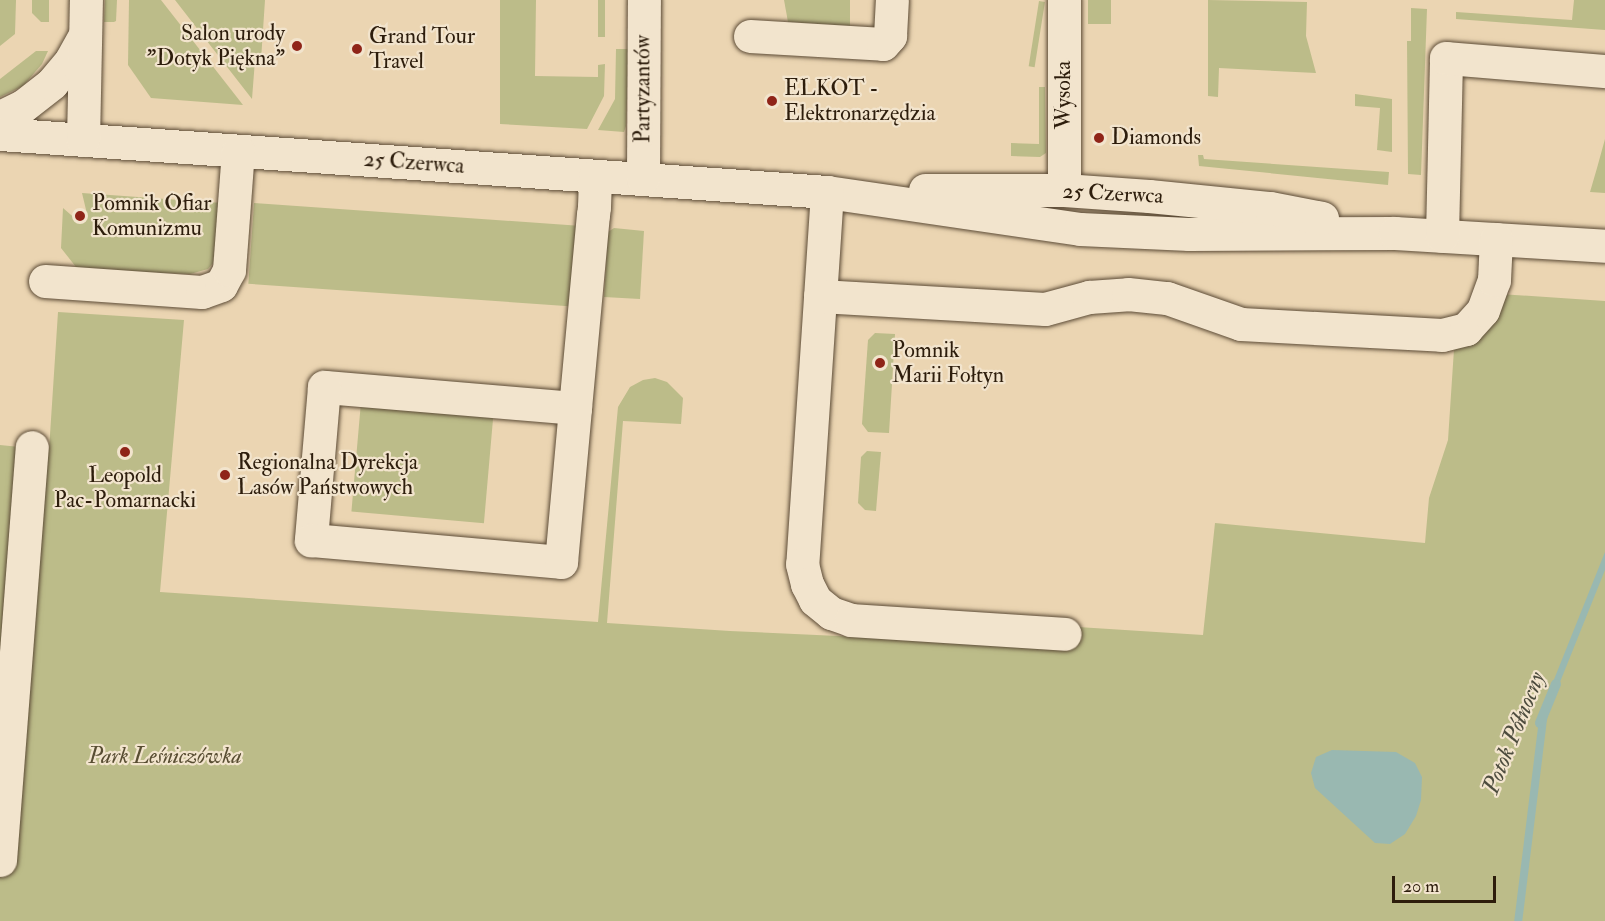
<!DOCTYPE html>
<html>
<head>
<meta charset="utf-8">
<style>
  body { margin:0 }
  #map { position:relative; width:1605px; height:921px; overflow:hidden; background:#ebd5b2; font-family:"IM FELL Double Pica",serif }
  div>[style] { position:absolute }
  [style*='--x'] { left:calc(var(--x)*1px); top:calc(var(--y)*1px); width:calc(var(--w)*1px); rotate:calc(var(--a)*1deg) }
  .green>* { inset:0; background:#bcbc89; transform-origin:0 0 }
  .water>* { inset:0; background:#99b8b1; transform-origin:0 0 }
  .stream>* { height:10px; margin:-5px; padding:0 5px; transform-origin:5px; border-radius:5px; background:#99b8b1 }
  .roads { filter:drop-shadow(0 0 2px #5c4b36) drop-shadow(0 0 2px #5c4b36) }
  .minor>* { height:33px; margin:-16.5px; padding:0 16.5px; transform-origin:16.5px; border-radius:16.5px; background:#f2e4cd }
  .dots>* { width:16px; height:16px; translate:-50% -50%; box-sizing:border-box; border:3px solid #f2e4cd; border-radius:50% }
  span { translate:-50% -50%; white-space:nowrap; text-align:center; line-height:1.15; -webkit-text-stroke:4.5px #f2e4cd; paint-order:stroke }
  .poi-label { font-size:22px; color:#2d1d0c }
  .right { translate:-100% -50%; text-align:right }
  .left { translate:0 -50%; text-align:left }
  .street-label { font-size:22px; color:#2d1d0c }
  .park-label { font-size:22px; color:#584d32; font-style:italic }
  .water-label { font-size:24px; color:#4d4c3e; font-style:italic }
  .scale { position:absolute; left:1392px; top:876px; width:104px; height:27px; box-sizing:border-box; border:3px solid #2d1d0c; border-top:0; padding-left:8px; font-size:18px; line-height:21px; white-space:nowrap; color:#2d1d0c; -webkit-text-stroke:4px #f2e4cd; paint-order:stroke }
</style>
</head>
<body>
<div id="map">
  <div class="green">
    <i style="clip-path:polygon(0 0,16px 0,15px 34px,0 46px)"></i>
    <i style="clip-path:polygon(32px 0,49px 0,49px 22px,41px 22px,32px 13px)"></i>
    <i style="clip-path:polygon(105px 0,117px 0,116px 21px,114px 22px,104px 22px)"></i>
    <i style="clip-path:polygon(129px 0,161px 0,243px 105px,151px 98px,128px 65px)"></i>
    <i style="clip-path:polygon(175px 0,265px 0,261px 60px,255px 60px,252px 99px)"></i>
    <i style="clip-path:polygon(500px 0,536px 0,535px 76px,598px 77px,598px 65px,605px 64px,604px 96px,587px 129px,500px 124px)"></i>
    <i style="left:598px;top:0;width:7px;height:37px"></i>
    <i style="clip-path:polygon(784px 0,850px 0,850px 26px,788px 22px)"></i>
    <i style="left:1088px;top:0;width:23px;height:24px"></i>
    <i style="clip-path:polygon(1208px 0,1307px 2px,1306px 36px,1316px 73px,1219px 68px,1218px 97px,1208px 96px)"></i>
    <i style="clip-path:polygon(1574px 0,1605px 0,1605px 30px,1456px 19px,1456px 12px,1572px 20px)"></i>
    <i style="left:1039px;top:1px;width:6px;height:66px;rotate:9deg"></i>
    <i style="clip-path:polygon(1411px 8px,1427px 9px,1421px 175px,1408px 174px,1407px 41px,1411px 41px)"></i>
    <i style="clip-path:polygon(616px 49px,629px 49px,626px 126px,624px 132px,598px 130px,615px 99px)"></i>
    <i style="clip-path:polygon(36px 51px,48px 51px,42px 64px,23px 86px,0 97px,0 79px)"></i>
    <i style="clip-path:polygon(1039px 87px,1045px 87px,1046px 153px,1040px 157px,1011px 156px,1011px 143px,1039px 144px)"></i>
    <i style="clip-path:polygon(1355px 94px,1392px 99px,1392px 152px,1377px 150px,1380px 108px,1355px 106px)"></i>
    <i style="clip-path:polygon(1605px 139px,1605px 193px,1590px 192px,1597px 168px)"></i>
    <i style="clip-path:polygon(1198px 155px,1203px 155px,1204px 159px,1389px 172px,1388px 185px,1199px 166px)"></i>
    <i style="clip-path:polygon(82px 193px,222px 203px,213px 263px,208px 269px,190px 274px,83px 270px,76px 267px,61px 248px,63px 208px,78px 221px,87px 214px)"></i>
    <i style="left:254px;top:203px;width:325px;height:81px;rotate:4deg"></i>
    <i style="clip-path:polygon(614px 228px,644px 231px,640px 299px,604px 297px,608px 232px)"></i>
    <i style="clip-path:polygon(1500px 294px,1605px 301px,1605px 921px,0 921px,0 445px,49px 450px,58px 312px,184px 320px,160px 592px,598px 622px,618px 407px,630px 387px,643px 380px,655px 378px,667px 382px,683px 398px,681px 424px,623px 421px,607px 623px,730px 631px,1076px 647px,1078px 627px,1203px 635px,1215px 523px,1425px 543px,1429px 498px,1448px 440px,1454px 349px,1477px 340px,1487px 332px)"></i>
    <i style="clip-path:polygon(875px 333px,895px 334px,889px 433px,868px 432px,862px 424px,868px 340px)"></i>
    <i style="left:361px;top:402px;width:133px;height:110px;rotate:5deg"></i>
    <i style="clip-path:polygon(867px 451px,881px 452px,876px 511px,865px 510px,858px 503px,861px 457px)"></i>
  </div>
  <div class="water">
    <i style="clip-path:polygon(1605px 552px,1605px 570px,1554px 697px,1547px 697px)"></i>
    <i style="left:1540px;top:711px;width:8px;height:226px;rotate:7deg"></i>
    <i style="clip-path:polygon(1332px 750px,1396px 752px,1415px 763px,1422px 777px,1421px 800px,1416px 816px,1405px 834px,1390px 844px,1375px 843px,1315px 788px,1311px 773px,1316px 757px)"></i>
  </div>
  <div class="stream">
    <i style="--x:1540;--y:723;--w:42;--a:-67.7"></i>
  </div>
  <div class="roads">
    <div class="minor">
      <i style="--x:1064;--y:0;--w:190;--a:90"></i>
      <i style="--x:750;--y:36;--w:133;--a:3.4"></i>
      <i style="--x:883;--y:44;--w:11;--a:-49"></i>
      <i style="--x:890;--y:36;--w:36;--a:-87"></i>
      <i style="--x:0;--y:117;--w:25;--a:-26"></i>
      <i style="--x:23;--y:106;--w:37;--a:-38"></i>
      <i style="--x:52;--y:83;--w:30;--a:-50"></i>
      <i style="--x:71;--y:60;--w:29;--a:-61"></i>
      <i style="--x:0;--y:134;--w:829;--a:4.01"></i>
      <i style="--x:827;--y:192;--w:256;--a:8.3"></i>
      <i style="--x:1080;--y:229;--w:109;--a:2.6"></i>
      <i style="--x:1189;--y:234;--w:206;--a:-0.3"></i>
      <i style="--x:1395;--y:233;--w:210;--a:3.5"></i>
      <i style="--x:83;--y:140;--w:140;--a:-88.8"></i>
      <i style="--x:643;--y:178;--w:178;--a:-89.7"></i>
      <i style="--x:925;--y:190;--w:139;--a:0"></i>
      <i style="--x:1064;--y:190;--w:85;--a:4"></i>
      <i style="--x:1149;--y:196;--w:122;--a:5.7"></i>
      <i style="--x:1270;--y:208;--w:53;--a:10.9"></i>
      <i style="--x:827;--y:192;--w:373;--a:93.8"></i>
      <i style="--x:802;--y:564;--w:21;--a:76"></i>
      <i style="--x:807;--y:584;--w:18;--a:63"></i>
      <i style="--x:815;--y:600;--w:21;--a:39"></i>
      <i style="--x:831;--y:613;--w:21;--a:19"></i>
      <i style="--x:851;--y:620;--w:214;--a:3.7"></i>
      <i style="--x:1442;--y:236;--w:178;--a:-88.7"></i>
      <i style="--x:1446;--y:58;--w:160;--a:4.7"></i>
      <i style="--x:45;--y:281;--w:157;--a:4"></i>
      <i style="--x:202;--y:292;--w:20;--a:-20"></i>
      <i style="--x:221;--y:285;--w:17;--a:-62"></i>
      <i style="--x:229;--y:270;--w:119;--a:-85.7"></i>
      <i style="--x:820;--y:296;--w:225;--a:3.3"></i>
      <i style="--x:1045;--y:309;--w:46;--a:-15.3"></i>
      <i style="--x:1089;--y:297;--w:39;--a:-4"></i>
      <i style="--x:1128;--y:294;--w:39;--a:6"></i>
      <i style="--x:1167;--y:298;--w:78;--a:19.4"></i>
      <i style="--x:1241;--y:324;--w:201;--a:3.1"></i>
      <i style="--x:1442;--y:335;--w:25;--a:-14"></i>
      <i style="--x:1466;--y:329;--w:25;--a:-48"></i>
      <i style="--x:1483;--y:310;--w:32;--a:-70"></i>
      <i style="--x:1494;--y:280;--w:41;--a:-87.2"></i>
      <i style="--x:575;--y:408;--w:252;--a:-175.2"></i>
      <i style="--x:324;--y:387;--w:154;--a:94.9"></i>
      <i style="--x:311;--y:540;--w:251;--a:5"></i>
      <i style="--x:561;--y:562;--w:155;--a:-84.8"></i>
      <i style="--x:575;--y:408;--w:194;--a:-84.7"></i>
      <i style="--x:593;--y:215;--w:8;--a:-83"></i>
      <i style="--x:594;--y:207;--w:31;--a:-88"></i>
      <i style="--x:0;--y:860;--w:414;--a:-85.6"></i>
    </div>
  </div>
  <div class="dots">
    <i style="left:297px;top:46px;background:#8f2418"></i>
    <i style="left:357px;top:49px;background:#8f2418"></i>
    <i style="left:772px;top:101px;background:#8f2418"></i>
    <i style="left:1099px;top:138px;background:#8f2418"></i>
    <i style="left:80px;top:216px;background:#8f2418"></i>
    <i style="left:880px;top:363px;background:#8f2418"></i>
    <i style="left:125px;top:452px;background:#8f2418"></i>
    <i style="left:225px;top:475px;background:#8f2418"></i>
  </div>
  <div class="poi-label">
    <span class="right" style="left:285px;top:46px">Salon urody<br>"Dotyk Piękna"</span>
    <span class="left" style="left:369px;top:49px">Grand Tour<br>Travel</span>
    <span class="left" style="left:784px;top:101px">ELKOT -<br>Elektronarzędzia</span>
    <span class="left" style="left:1111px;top:138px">Diamonds</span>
    <span class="left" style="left:92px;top:216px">Pomnik Ofiar<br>Komunizmu</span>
    <span class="left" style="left:892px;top:363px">Pomnik<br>Marii Fołtyn</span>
    <span class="left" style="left:237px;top:475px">Regionalna Dyrekcja<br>Lasów Państwowych</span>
    <span style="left:125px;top:488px">Leopold<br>Pac-Pomarnacki</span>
  </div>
  <div class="street-label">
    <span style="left:643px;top:89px;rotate:-90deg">Partyzantów</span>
    <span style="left:1064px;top:95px;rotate:-90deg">Wysoka</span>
    <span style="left:414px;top:163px;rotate:4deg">25 Czerwca</span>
    <span style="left:1113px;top:194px;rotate:3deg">25 Czerwca</span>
  </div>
  <div class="park-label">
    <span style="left:165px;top:757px">Park Leśniczówka</span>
  </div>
  <div class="water-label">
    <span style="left:1514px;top:733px;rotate:-68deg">Potok Północny</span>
  </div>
  <div class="scale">20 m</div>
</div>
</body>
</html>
